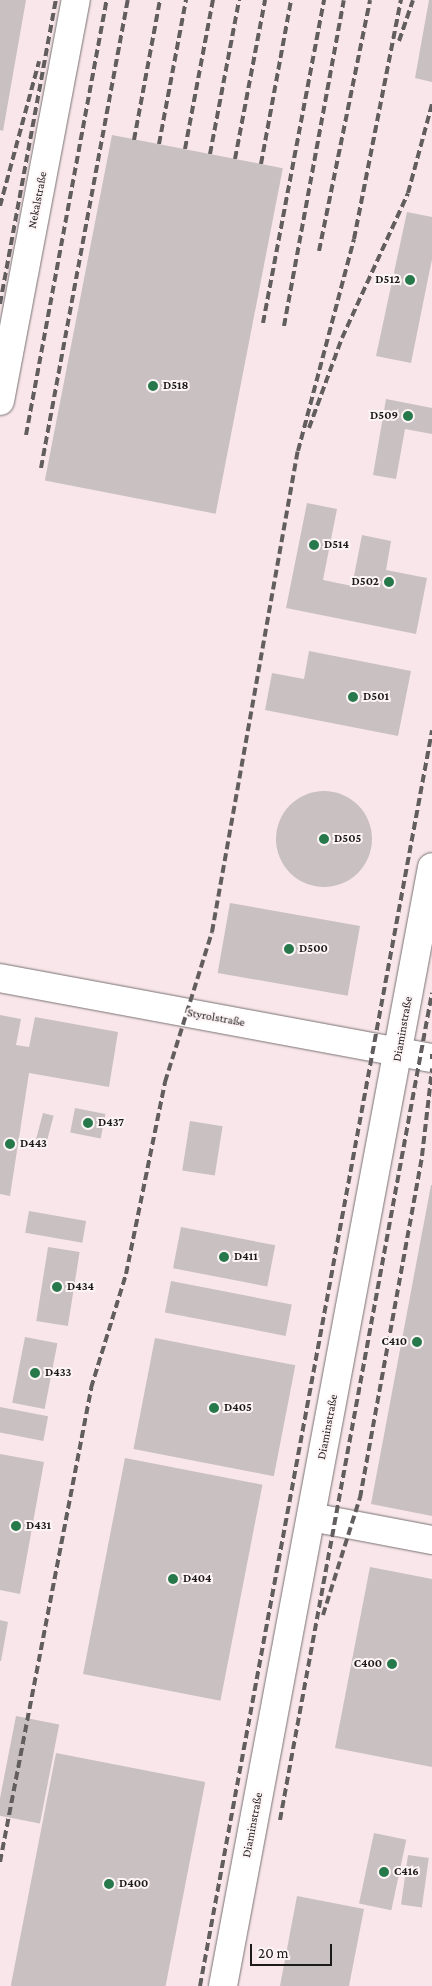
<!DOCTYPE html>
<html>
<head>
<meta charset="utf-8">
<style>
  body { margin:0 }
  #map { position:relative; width:432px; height:1986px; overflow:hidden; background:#fdf4f6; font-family:"Crimson Pro",serif }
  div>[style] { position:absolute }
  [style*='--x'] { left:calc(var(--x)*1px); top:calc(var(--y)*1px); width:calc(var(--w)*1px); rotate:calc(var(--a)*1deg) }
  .built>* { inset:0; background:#f8e6ea; transform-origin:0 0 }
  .building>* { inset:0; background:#c9c0c2; transform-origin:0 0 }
  .round { border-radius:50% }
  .roads { filter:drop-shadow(0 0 1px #797172) drop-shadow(0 0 1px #797172) }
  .street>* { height:28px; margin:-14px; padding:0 14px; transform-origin:14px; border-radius:14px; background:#fff }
  .rail>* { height:4px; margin-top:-2px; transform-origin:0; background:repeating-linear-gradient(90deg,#625d5e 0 8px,transparent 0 12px) }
  .dots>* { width:14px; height:14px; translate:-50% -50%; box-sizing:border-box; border:2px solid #fdf4f6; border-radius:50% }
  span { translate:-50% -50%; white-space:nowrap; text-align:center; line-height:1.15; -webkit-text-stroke:4px #fdf4f6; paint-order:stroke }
  .street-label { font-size:12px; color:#1c1919 }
  .poi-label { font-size:12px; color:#1c1919; font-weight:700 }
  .right { translate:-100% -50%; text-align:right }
  .left { translate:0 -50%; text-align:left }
  .scale { position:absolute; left:250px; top:1944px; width:82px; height:22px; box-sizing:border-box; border:2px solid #1c1919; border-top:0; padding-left:6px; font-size:15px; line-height:18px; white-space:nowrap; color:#1c1919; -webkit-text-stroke:4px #fdf4f6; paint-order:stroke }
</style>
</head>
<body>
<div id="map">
  <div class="built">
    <i style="left:0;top:0;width:432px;height:1986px"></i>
  </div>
  <div class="building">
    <i style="clip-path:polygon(0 0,26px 0,3px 131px,0 130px)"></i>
    <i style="clip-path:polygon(429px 0,432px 0,432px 82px,415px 78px)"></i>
    <i style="left:112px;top:135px;width:174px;height:352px;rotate:11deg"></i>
    <i style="clip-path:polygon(407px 212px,432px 217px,432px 259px,411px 363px,376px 356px)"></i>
    <i style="clip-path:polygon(386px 399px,432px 408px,432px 434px,405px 429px,396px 479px,373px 475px)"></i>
    <i style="clip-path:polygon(307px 503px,337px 509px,323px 580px,352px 586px,362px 535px,391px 541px,386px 570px,427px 578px,416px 634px,286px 608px)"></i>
    <i style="clip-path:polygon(309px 651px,411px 671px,398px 736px,265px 710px,272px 673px,304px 679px)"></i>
    <i class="round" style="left:276px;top:791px;width:96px;height:96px"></i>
    <i style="left:230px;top:903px;width:132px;height:71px;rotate:10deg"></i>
    <i style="clip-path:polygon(0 1015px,21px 1019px,16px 1045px,29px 1047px,35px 1017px,118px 1032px,109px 1087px,29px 1073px,10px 1196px,0 1194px)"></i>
    <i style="left:75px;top:1108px;width:31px;height:25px;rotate:11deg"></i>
    <i style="left:43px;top:1113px;width:11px;height:33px;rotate:15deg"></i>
    <i style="left:190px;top:1121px;width:33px;height:50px;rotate:9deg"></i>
    <i style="clip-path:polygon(431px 1185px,432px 1185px,432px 1516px,371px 1504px)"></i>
    <i style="left:29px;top:1211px;width:58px;height:22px;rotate:10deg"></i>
    <i style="left:181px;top:1227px;width:96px;height:42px;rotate:11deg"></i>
    <i style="left:48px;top:1247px;width:32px;height:75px;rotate:9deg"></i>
    <i style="left:171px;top:1281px;width:123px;height:32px;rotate:11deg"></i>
    <i style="left:25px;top:1337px;width:33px;height:67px;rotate:11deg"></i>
    <i style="left:155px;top:1338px;width:143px;height:113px;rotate:11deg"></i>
    <i style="left:0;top:1407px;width:49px;height:25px;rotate:11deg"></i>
    <i style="clip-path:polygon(0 1454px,44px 1462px,20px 1594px,0 1590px)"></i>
    <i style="left:125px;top:1458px;width:140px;height:220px;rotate:11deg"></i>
    <i style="clip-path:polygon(370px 1567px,432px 1579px,432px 1767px,335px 1748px)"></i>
    <i style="clip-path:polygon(0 1620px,8px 1622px,1px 1661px,0 1661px)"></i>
    <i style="left:16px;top:1716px;width:44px;height:101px;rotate:11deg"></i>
    <i style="left:56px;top:1753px;width:152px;height:237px;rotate:11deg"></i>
    <i style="left:374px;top:1833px;width:33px;height:72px;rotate:12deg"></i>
    <i style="left:408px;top:1855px;width:21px;height:50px;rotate:8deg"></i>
    <i style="clip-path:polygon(297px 1896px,364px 1909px,349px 1986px,280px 1986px)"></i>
  </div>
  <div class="roads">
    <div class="street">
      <i style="--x:0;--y:401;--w:408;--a:-79.3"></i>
      <i style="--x:0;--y:978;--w:439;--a:10.5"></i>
      <i style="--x:311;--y:1517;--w:123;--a:10.8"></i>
      <i style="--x:223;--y:1986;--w:1138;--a:-79.42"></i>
    </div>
  </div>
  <div class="rail">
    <i style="--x:399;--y:41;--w:43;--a:-71.1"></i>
    <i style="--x:134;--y:140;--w:142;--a:-79.5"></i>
    <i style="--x:159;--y:144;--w:147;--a:-79.4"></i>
    <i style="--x:185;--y:149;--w:152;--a:-79.4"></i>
    <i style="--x:210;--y:154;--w:157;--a:-79.3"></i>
    <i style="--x:235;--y:159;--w:162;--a:-79.3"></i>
    <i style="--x:261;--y:164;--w:167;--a:-79.6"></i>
    <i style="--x:0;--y:206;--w:150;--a:-74.9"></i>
    <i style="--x:319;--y:251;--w:256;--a:-78.5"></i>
    <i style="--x:0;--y:304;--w:309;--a:-79.6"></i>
    <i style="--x:263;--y:323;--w:329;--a:-79.3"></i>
    <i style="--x:284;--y:326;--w:331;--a:-79.6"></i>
    <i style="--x:309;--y:428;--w:96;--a:-69.9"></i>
    <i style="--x:342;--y:338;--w:159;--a:-65.5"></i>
    <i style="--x:408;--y:193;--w:92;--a:-74.9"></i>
    <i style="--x:26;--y:435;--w:442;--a:-79.5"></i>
    <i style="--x:41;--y:468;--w:476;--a:-79.5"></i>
    <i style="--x:432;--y:1054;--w:5;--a:90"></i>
    <i style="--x:323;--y:1615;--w:123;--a:-72.5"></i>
    <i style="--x:360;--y:1498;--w:348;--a:-79.7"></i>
    <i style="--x:422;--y:1156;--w:88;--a:-83.4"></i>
    <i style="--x:280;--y:1820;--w:841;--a:-79.59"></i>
    <i style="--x:0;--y:1862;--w:483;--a:-79.1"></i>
    <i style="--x:91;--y:1388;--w:119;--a:-72.9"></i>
    <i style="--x:126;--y:1274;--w:196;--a:-78.5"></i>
    <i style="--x:165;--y:1082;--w:157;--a:-72.6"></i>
    <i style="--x:212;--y:932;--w:489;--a:-79.9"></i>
    <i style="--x:298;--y:451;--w:219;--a:-75.2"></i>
    <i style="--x:354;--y:239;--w:244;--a:-78.9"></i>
    <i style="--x:200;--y:1986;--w:1277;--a:-79.53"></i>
  </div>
  <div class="dots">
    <i style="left:410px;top:280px;background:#27794b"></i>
    <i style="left:153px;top:386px;background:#27794b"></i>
    <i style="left:408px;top:416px;background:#27794b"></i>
    <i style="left:314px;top:545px;background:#27794b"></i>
    <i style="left:389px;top:582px;background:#27794b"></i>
    <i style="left:353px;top:697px;background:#27794b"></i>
    <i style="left:324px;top:839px;background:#27794b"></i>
    <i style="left:289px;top:949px;background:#27794b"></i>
    <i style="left:88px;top:1123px;background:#27794b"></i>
    <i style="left:10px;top:1144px;background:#27794b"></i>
    <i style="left:224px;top:1257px;background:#27794b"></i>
    <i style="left:57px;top:1287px;background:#27794b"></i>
    <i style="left:417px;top:1342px;background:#27794b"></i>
    <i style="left:35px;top:1373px;background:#27794b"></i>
    <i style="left:214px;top:1408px;background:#27794b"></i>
    <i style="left:16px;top:1526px;background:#27794b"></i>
    <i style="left:173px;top:1579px;background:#27794b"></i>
    <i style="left:392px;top:1664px;background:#27794b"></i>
    <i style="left:384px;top:1872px;background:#27794b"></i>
    <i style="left:109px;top:1884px;background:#27794b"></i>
  </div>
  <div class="street-label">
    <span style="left:38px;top:200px;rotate:-79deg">Nekalstraße</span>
    <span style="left:216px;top:1018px;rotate:10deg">Styrolstraße</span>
    <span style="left:403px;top:1029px;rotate:-80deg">Diaminstraße</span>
    <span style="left:328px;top:1427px;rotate:-79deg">Diaminstraße</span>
    <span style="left:253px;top:1825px;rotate:-79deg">Diaminstraße</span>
  </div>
  <div class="poi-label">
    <span class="right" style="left:400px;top:280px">D512</span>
    <span class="left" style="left:163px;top:386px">D518</span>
    <span class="right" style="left:398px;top:416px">D509</span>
    <span class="left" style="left:324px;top:545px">D514</span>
    <span class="right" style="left:379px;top:582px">D502</span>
    <span class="left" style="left:363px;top:697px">D501</span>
    <span class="left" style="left:334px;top:839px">D505</span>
    <span class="left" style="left:299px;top:949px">D500</span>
    <span class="left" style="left:98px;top:1123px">D437</span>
    <span class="left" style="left:20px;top:1144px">D443</span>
    <span class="left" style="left:234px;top:1257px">D411</span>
    <span class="left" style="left:67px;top:1287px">D434</span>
    <span class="right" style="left:407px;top:1342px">C410</span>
    <span class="left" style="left:45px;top:1373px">D433</span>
    <span class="left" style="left:224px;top:1408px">D405</span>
    <span class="left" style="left:26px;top:1526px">D431</span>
    <span class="left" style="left:183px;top:1579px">D404</span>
    <span class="right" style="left:382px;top:1664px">C400</span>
    <span class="left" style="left:394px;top:1872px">C416</span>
    <span class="left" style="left:119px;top:1884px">D400</span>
  </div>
  <div class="scale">20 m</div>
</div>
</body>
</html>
